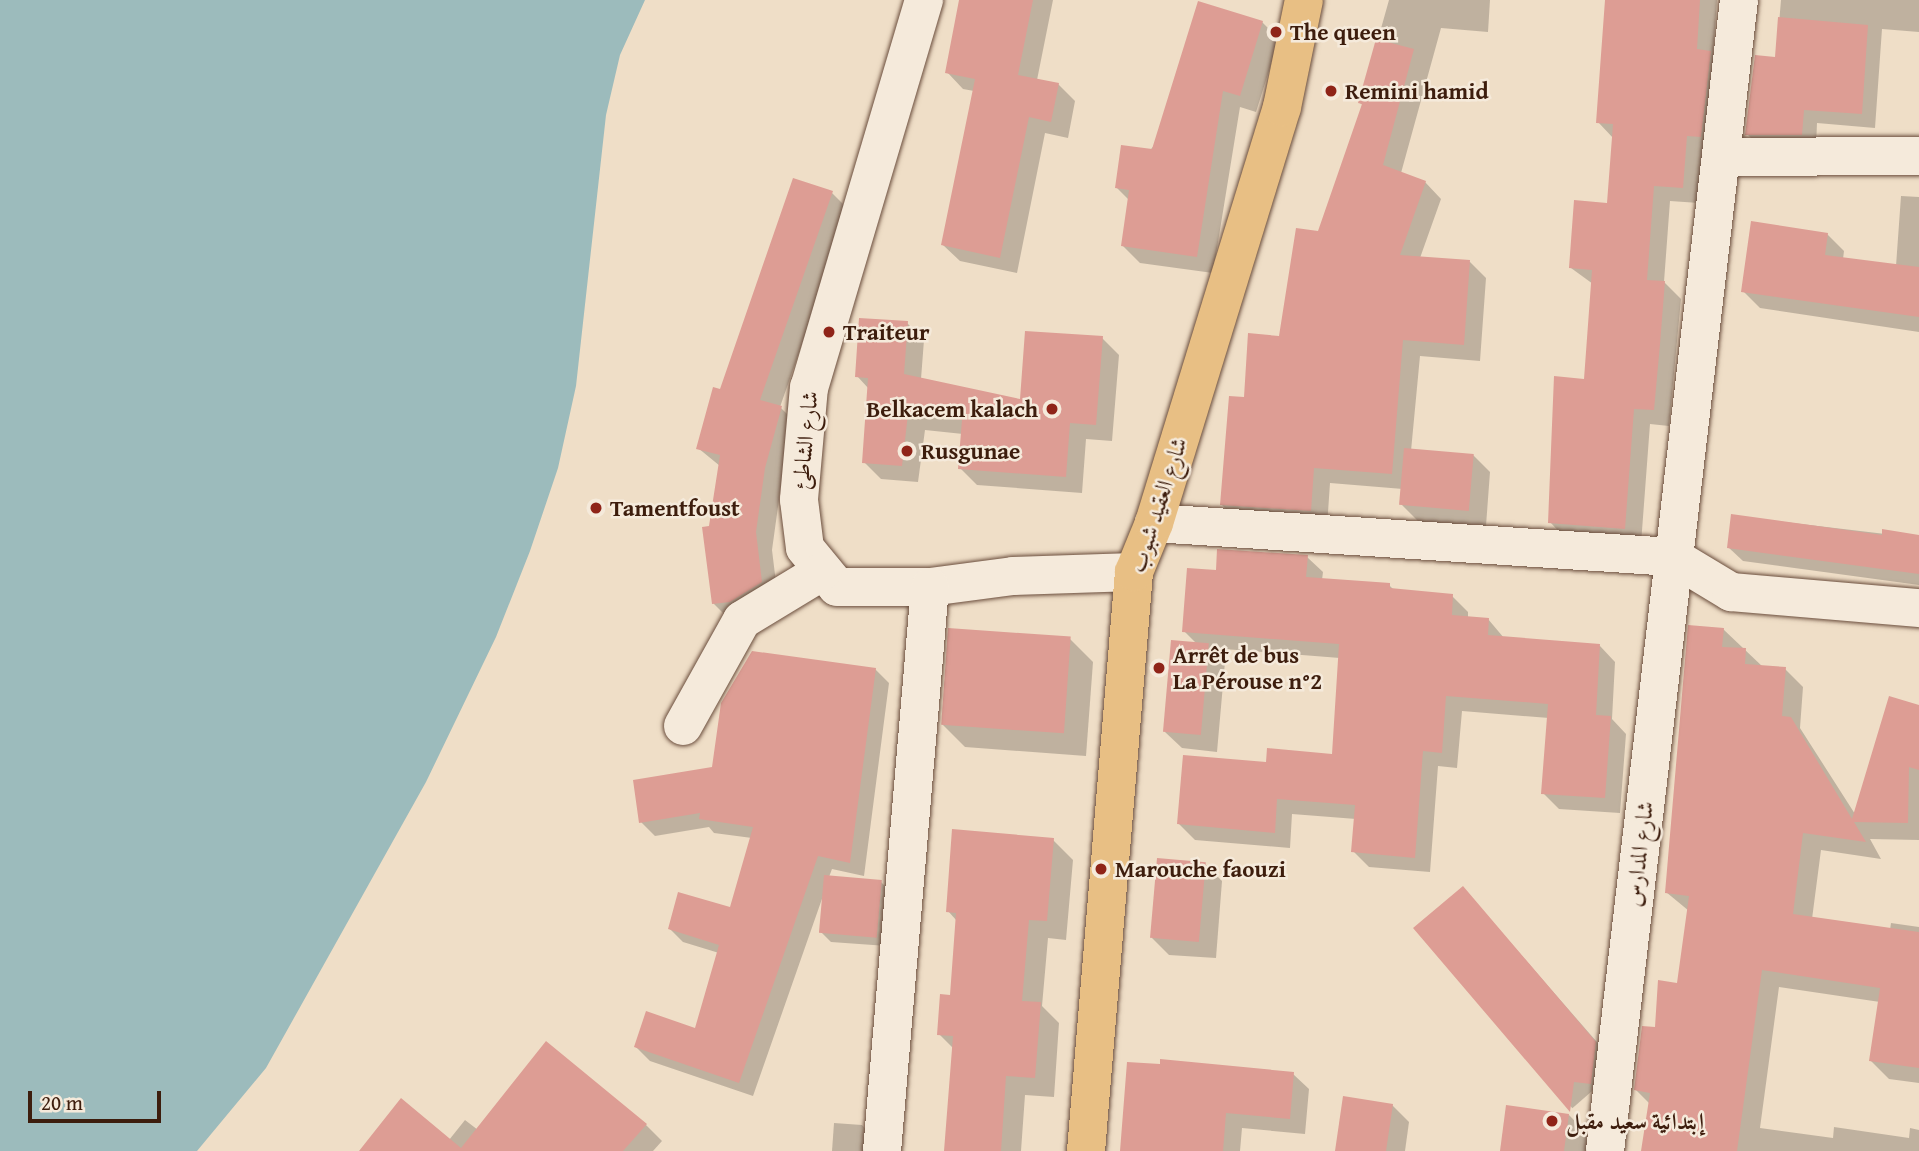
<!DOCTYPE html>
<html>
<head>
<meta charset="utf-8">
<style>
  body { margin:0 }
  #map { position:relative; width:1919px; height:1151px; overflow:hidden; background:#efdec7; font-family:"Gentium Book Plus",Amiri,serif }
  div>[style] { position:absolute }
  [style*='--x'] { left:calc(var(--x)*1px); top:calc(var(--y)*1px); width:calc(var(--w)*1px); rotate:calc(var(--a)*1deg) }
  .water>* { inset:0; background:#9cbbbc }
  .shadow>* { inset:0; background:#0003; transform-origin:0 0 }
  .building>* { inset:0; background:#dd9d94; transform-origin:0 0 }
  .roads { filter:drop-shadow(0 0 2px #6a4d3c) drop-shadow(0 0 2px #6a4d3c) }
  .minor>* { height:38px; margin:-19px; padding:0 19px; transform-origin:19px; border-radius:19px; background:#f5eadb }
  .major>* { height:38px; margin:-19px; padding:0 19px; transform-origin:19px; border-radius:19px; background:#e8bf84 }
  .dots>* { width:19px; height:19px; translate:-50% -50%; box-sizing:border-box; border:4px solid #f5eadb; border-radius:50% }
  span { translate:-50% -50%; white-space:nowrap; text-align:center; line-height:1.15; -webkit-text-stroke:5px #f5eadb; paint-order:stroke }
  .poi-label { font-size:23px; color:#3d1d0d; font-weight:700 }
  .left { translate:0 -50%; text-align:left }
  .right { translate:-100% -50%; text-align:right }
  .street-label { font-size:23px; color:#3d1d0d }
  .scale { position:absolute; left:28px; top:1091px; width:133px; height:32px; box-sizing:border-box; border:4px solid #3d1d0d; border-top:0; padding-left:9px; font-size:21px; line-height:24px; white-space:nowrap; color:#3d1d0d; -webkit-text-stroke:5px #f5eadb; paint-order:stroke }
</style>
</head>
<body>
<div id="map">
  <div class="water">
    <i style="clip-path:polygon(0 0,645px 0,620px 55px,606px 115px,576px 386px,558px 468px,530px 551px,496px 637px,426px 782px,266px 1068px,197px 1151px,0 1151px)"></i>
  </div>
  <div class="shadow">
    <i style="clip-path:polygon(961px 0,1053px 0,1037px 80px,1058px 84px,1075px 101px,1068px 138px,1045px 133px,1017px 273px,960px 261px,943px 245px,974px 91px,963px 89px,947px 72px)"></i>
    <i style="clip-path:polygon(1389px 0,1490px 0,1488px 32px,1441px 28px,1401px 173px,1425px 182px,1441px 199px,1420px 258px,1470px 262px,1486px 278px,1480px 361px,1420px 356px,1411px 451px,1473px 455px,1490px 472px,1486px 526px,1419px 522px,1402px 505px,1403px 489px,1330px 483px,1327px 527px,1238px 521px,1222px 505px,1245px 398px,1281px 337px,1319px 233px,1364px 106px,1360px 103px)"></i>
    <i style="clip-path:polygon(1663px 0,1717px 0,1713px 55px,1727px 69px,1699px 203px,1670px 201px,1664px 282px,1681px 299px,1669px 426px,1650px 424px,1641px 544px,1566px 539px,1550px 522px,1586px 380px,1593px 284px,1571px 268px,1609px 205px,1614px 139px,1598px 122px)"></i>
    <i style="clip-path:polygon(1781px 0,1919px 0,1919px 32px,1882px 29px,1875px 128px,1817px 123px,1816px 148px,1761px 148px,1747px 134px,1776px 59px)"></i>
    <i style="clip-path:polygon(1262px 22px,1279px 39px,1256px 112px,1240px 107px,1213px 273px,1140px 263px,1123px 246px,1129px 200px,1117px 188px)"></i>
    <i style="clip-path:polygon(832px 193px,849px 210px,780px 407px,797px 424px,781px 485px,772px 550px,778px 599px,730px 620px,713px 603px,711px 528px,720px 466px,698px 448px,722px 391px)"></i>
    <i style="clip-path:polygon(1901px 196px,1919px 197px,1919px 332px,1760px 308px,1743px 291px,1827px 234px,1844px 251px,1843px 259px,1896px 266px)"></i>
    <i style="clip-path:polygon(907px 323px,924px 340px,921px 379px,1022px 401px,1102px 338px,1119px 355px,1112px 441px,1086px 439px,1082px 493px,977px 485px,960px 468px,963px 434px,925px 430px,918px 482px,881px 479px,864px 462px,869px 389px,857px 376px)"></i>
    <i style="clip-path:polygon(1733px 516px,1919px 538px,1919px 585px,1743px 561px,1728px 547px)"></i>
    <i style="clip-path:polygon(1307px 557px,1323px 572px,1322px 580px,1389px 585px,1395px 591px,1452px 596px,1468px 612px,1468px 618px,1488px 619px,1504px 638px,1600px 646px,1615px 662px,1612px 719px,1626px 734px,1620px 813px,1559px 809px,1543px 793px,1549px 718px,1462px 711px,1457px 768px,1438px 766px,1430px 872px,1369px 867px,1353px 851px,1356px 819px,1292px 814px,1290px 848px,1195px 840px,1179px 824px,1333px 756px,1340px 658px,1211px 648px,1225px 662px,1217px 752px,1182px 748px,1165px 732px,1197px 644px,1184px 631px,1218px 572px)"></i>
    <i style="clip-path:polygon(1723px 629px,1763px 667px,1785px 669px,1803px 687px,1800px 728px,1855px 814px,1919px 707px,1919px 840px,1870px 839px,1881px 859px,1821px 850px,1812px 919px,1890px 930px,1891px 923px,1919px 927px,1919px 1083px,1889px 1079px,1871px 1061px,1880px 1002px,1779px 987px,1760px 1128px,1833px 1138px,1834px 1127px,1909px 1138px,1910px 1128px,1919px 1130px,1919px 1151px,1643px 1151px,1650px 1104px,1636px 1090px,1656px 1029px,1679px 985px,1689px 911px,1666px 892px)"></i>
    <i style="clip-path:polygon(1070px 639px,1093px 662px,1086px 756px,965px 747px,942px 724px)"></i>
    <i style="clip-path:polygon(875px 669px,889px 683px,864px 876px,832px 869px,829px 877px,881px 882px,891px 892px,887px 946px,831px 942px,821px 932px,823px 896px,753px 1096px,650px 1061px,636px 1047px,696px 1030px,719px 953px,683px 942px,669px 928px,731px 910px,752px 838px,714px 833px,709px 827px,655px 836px,641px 822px,714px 768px)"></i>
    <i style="clip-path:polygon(1053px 840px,1073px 860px,1066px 940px,1048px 938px,1042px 1006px,1059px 1023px,1054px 1097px,1025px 1095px,1021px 1151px,946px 1151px,954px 1049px,939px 1034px,951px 997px,957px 921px,948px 911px)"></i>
    <i style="clip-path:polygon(1205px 864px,1222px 881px,1216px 958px,1169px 955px,1152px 938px)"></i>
    <i style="left:1463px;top:888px;width:238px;height:62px;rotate:49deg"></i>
    <i style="clip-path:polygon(1293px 1074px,1309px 1089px,1305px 1134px,1242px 1128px,1240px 1151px,1121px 1151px)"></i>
    <i style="clip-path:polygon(1392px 1105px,1409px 1122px,1405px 1151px,1337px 1151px)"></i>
    <i style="clip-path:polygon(1569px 1115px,1599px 1146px,1599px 1151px,1502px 1151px)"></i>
    <i style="clip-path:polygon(465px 1120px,478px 1130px,646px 1125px,662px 1141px,653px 1151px,361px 1151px,449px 1140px)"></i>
    <i style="clip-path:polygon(834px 1123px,862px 1125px,872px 1136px,871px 1151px,832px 1151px)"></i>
  </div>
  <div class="building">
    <i style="clip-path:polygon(959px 0,1033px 0,1018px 75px,1059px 83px,1051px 122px,1029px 117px,1000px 258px,941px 245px,975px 79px,945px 73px)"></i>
    <i style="clip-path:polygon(1605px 0,1700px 0,1697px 49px,1711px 51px,1701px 137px,1687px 136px,1683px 188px,1654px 186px,1647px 280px,1665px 281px,1660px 344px,1654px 410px,1634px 409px,1625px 529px,1548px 523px,1554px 376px,1584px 379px,1592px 270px,1569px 268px,1574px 200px,1607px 203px,1613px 124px,1596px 123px)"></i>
    <i style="clip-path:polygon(1198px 1px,1263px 21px,1240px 96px,1223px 91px,1197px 257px,1121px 246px,1129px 190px,1115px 188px,1121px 145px,1152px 149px)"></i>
    <i style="clip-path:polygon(1778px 17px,1868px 25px,1862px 114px,1804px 110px,1802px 135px,1745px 135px,1755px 55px,1775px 57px)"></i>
    <i style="clip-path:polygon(1376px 39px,1414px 49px,1383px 165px,1426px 181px,1400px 255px,1470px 260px,1464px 345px,1403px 340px,1392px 474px,1314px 468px,1311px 511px,1220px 505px,1229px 396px,1244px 397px,1248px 333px,1279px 336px,1296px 228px,1318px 231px,1362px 104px,1358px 103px)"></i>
    <i style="clip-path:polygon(793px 178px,833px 191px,760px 400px,782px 406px,765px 468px,756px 532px,762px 582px,730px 602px,712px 604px,702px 527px,709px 526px,720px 455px,696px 449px,713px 387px,720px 389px)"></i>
    <i style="clip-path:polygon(1751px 221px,1828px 233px,1825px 255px,1919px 267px,1919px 317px,1741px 292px)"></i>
    <i style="clip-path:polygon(859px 318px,908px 321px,904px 374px,1020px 399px,1025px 331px,1103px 336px,1096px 425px,1070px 423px,1066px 477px,958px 469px,962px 420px,908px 414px,902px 466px,862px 463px,868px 378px,855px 377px)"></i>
    <i style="left:1404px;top:448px;width:70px;height:57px;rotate:5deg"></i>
    <i style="clip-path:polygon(1731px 514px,1882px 535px,1882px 529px,1919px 535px,1919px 574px,1727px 548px)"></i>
    <i style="clip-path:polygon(1217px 549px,1308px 555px,1306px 577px,1390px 583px,1390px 588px,1453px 594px,1452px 615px,1489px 618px,1488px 635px,1600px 644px,1596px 715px,1611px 716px,1605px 798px,1541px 794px,1548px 704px,1446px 696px,1442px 753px,1423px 751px,1415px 858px,1351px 852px,1355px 805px,1277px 799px,1275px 833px,1177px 824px,1183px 755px,1266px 762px,1267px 748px,1332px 754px,1339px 644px,1182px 632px,1187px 568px,1216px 570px)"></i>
    <i style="clip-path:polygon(1688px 625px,1724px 628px,1722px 647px,1746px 648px,1745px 664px,1786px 667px,1782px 716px,1791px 717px,1852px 819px,1889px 696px,1919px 705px,1919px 770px,1909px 767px,1908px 823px,1854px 822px,1866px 842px,1803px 833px,1793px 914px,1919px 932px,1919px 1068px,1869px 1061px,1880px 988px,1762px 970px,1737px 1151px,1641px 1151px,1650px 1093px,1634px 1090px,1642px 1026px,1655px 1027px,1658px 980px,1677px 983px,1689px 896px,1665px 893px)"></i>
    <i style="left:948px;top:628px;width:123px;height:97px;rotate:4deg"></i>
    <i style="left:1171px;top:640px;width:38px;height:92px;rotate:5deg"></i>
    <i style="clip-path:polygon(752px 651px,876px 668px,850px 863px,818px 856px,739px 1083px,634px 1047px,646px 1011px,695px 1028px,719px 945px,668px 929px,678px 892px,730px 907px,753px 827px,699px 819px,700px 813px,639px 823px,633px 780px,712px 767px,721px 703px)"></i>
    <i style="clip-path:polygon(952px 829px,1054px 838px,1047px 921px,1029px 920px,1022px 1001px,1041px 1002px,1035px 1078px,1006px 1076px,1001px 1151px,944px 1151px,953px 1036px,937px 1035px,940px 994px,950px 995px,956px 913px,946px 912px)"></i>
    <i style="left:1157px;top:858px;width:49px;height:80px;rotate:5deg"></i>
    <i style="left:824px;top:875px;width:58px;height:58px;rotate:5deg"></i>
    <i style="clip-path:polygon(1463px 886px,1596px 1042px,1591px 1084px,1574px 1082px,1570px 1112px,1413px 928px)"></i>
    <i style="clip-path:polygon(546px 1041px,647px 1124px,623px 1151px,359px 1151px,401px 1098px,461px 1148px)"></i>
    <i style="clip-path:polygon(1160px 1059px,1294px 1072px,1290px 1119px,1226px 1113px,1223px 1151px,1120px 1151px,1127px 1062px,1160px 1064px)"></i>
    <i style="clip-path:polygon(1343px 1096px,1393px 1104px,1386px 1151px,1335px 1151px)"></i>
    <i style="clip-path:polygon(1506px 1105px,1569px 1114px,1564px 1151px,1500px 1151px)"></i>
  </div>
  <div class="roads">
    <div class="minor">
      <i style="--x:924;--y:0;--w:404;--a:106.5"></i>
      <i style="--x:809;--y:387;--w:113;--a:95.1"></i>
      <i style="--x:799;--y:500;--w:48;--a:82.9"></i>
      <i style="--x:805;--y:548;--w:50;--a:50.6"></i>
      <i style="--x:837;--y:587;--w:93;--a:0"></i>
      <i style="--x:930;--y:587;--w:84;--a:-7.5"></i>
      <i style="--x:1013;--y:576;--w:121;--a:-1.9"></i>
      <i style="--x:1723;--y:157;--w:196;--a:-0.3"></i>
      <i style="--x:1154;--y:523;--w:520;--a:3.75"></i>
      <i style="--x:1673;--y:557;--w:68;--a:31.1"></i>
      <i style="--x:1731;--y:592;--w:189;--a:4.9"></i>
      <i style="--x:683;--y:726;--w:121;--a:-60.9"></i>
      <i style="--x:742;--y:620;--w:95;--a:-31.2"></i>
      <i style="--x:882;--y:1151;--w:566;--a:-85.14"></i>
      <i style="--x:1605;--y:1151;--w:1159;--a:-83.36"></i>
    </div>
    <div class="major">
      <i style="--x:1086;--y:1151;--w:581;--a:-85.26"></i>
      <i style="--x:1134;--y:572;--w:53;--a:-67.8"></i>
      <i style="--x:1154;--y:523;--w:435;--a:-72.9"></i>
      <i style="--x:1282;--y:107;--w:109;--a:-78.4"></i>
    </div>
  </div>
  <div class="dots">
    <i style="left:1276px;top:32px;background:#8f2418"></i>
    <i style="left:1331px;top:91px;background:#8f2418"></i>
    <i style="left:829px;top:332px;background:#8f2418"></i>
    <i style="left:1052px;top:409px;background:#8f2418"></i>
    <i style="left:907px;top:451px;background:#8f2418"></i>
    <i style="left:596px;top:508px;background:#8f2418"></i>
    <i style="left:1159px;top:668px;background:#8f2418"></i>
    <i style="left:1101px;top:869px;background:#8f2418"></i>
    <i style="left:1552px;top:1121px;background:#8f2418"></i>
  </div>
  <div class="poi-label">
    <span class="left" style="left:1290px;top:32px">The queen</span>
    <span class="left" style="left:1345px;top:91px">Remini hamid</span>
    <span class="left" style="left:843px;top:332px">Traiteur</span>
    <span class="right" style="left:1038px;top:409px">Belkacem kalach</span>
    <span class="left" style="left:921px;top:451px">Rusgunae</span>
    <span class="left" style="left:610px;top:508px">Tamentfoust</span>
    <span class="left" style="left:1173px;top:668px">Arrêt de bus<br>La Pérouse n°2</span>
    <span class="left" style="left:1115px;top:869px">Marouche faouzi</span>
    <span class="left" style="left:1566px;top:1121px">إبتدائية سعيد مقبل</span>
  </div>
  <div class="street-label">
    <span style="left:805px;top:440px;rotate:-84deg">شارع الشاطئ</span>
    <span style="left:1158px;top:505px;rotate:-72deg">شارع العقيد شبوب</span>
    <span style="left:1639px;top:854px;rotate:-83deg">شارع المدارس</span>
  </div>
  <div class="scale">20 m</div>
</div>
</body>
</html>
